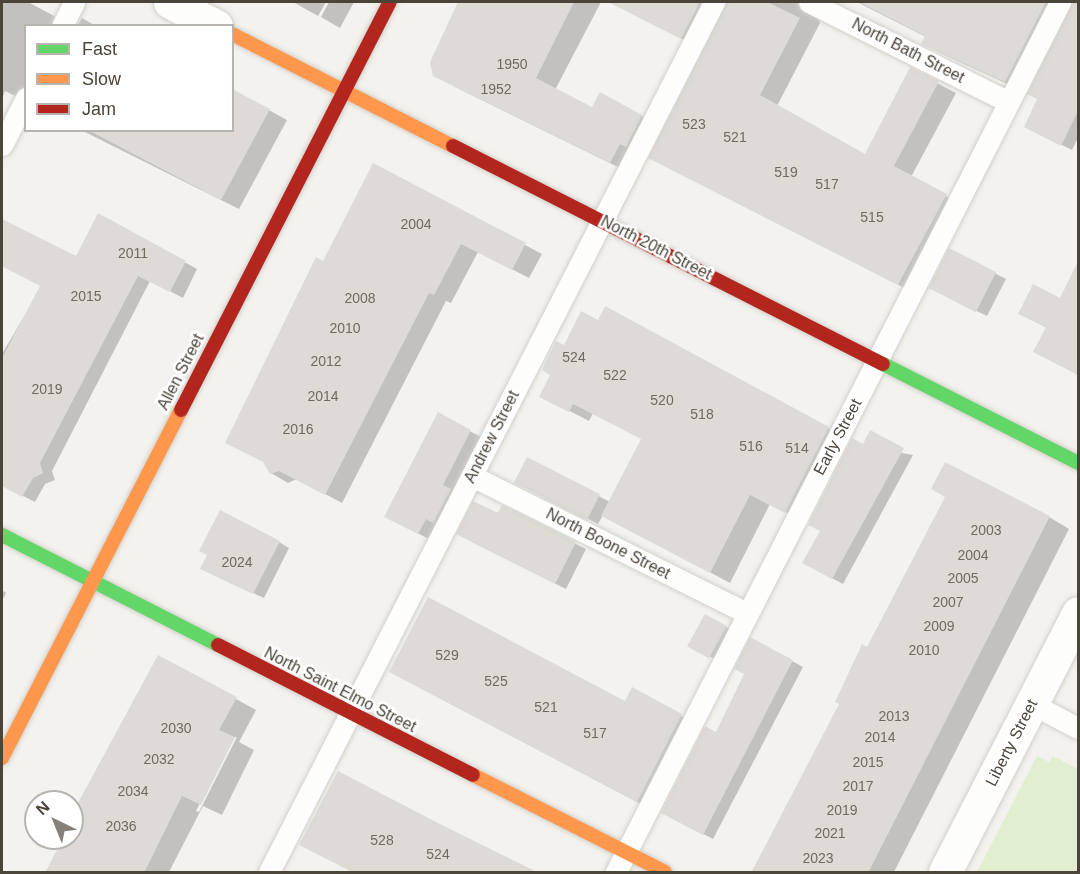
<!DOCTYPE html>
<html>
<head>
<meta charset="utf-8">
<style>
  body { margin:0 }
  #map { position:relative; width:1080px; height:874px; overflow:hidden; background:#f4f2ee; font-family:Arial,sans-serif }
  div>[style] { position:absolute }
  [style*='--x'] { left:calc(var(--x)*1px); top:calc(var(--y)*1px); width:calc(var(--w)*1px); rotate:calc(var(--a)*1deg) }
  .green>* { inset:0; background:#e1eecf }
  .shadow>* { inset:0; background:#0003 }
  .building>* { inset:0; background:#dedbd6; transform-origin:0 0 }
  .roads { filter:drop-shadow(0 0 2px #d2d0cb) drop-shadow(0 0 2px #d2d0cb) }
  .lane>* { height:21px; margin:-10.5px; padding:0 10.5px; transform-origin:10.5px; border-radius:10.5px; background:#fdfdfc }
  .street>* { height:33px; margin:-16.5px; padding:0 16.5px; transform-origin:16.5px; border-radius:16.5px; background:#fdfdfc }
  .fast>* { height:14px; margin:-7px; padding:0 7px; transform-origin:7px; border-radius:7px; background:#63d668 }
  .slow>* { height:14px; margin:-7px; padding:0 7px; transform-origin:7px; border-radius:7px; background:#ff974d }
  .jam>* { height:14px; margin:-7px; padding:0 7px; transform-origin:7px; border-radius:7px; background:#b3261e }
  span { translate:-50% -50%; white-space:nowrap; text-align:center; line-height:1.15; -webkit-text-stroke:5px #fff; paint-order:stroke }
  .number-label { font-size:14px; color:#706a61 }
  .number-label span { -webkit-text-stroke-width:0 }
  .street-label { font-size:16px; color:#4b4439 }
  .frame { position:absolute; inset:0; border:3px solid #4b4439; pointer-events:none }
  .legend { position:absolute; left:24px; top:24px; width:210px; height:108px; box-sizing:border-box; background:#fff; border:2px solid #b7b4b0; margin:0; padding:8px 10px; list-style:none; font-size:18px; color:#4b4439 }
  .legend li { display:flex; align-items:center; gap:12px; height:30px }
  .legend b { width:30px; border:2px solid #b7b4b0 }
  .north { position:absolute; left:24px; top:790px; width:60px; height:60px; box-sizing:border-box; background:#fff; border:2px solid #b7b4b0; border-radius:50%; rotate:317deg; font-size:16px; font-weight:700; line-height:24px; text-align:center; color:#4b4439 }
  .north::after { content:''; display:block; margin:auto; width:21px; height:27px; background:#868178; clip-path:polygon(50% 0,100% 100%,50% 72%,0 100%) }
</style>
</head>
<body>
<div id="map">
  <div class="green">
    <i style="clip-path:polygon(1037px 756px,1049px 762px,1053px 756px,1078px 769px,1078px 872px,977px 872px)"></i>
  </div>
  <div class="shadow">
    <i style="clip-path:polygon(2px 2px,28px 2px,71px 25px,26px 26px,26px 101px,5px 91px,2px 99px)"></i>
    <i style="clip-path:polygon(293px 2px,326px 2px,318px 16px)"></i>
    <i style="clip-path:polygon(329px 2px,354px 2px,340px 28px,321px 17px)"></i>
    <i style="clip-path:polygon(460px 2px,601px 2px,555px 90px,592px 109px,641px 116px,661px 127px,630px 173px,455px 87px,431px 62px)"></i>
    <i style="clip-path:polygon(643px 2px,724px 2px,699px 48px,636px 14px)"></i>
    <i style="clip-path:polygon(728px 2px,827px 2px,815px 6px,820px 23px,777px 106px,866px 156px,910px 69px,956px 93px,911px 177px,964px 206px,916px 294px,650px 158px)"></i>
    <i style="clip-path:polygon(857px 2px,1071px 2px,1023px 91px,940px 53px,923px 43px,926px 37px)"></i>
    <i style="clip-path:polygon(1068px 17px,1078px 22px,1078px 138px,1072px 150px,1036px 132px,1039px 99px)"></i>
    <i style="clip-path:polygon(82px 18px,96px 26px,77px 26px)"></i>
    <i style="clip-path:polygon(232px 90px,287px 120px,239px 209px,81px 130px,232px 130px)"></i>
    <i style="clip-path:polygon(374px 165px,542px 254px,529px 278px,478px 252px,451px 303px,446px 301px,342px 503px,297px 479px,288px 483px,271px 473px)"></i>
    <i style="clip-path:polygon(99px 215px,197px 269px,183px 298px,150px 281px,52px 471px,55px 480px,45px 484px,35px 502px,2px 485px,2px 354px,42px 286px,2px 266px,2px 220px,77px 258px)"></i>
    <i style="clip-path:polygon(949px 250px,1006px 279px,987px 316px,940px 293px)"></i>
    <i style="clip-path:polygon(1034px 286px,1078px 309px,1078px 375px,1056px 363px,1047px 328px,1020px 314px)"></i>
    <i style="clip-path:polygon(541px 396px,828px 428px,847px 439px,805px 522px,770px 504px,730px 583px,603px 515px,598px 524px,526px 488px,528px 459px,610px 502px,643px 439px,593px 413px,589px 421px)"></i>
    <i style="clip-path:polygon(438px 414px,481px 437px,429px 539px,396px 522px)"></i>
    <i style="clip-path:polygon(864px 446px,913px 455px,843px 584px,804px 563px)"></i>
    <i style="clip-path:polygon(503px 507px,586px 549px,566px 589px,470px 541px)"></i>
    <i style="clip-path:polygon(1049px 517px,1069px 529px,894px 872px,760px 872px,867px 649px)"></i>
    <i style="clip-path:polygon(279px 542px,289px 548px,264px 598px,212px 574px)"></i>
    <i style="clip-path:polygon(2px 590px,6px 593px,2px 601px)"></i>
    <i style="clip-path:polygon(706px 616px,737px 633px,722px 662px,700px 652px)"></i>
    <i style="clip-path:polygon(751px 639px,803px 667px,713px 839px,673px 818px,746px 674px)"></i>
    <i style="clip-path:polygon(411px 683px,625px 703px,633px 689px,702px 727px,658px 813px)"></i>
    <i style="clip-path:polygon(evenodd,236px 699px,256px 710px,239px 742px,254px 750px,222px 815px,203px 806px,169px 872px,46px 872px,64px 838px,72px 838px,72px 823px,236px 699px,233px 737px,237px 737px,199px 812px,196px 811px,233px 737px)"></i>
  </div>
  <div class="building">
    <i style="clip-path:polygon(458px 2px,574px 2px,536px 78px,592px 107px,600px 92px,642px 115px,626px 147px,620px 144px,610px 163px,433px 76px,430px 62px)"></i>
    <i style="clip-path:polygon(608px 2px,700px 2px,681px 39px)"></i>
    <i style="clip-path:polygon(727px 2px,767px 2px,800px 18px,760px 95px,865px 154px,910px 67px,939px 81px,894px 166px,947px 194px,898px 285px,648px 158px)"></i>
    <i style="clip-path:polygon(859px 2px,1046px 2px,1005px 82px,921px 44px,925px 36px)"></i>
    <i style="clip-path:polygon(1073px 2px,1078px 2px,1078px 111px,1061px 146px,1024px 127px,1037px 99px,1027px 94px)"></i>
    <i style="clip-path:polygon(232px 89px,270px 109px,221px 200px,88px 130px,232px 130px)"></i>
    <i style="clip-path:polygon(373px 163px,526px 243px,512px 270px,461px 244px,434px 295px,429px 293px,325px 495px,279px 471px,270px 474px,263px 462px,225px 443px,316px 257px,323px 261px)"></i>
    <i style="clip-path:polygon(98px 213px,186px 261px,170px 292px,138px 276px,40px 463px,43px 473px,33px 478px,22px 497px,2px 486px,2px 358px,40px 286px,2px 266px,2px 219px,76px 256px)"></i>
    <i style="left:949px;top:248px;width:53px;height:45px;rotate:27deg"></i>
    <i style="clip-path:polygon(1078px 261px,1078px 375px,1033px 352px,1046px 327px,1018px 314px,1033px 284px,1060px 298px)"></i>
    <i style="clip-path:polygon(605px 306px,829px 427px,785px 513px,750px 495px,710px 573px,601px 516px,641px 439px,573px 404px,569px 412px,539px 397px,550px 375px,542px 370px,556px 341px,564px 345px,581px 311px,598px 320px)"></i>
    <i style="clip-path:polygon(438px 412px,471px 430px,443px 485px,451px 489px,433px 523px,426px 519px,418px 534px,384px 517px)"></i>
    <i style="clip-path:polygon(870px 430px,904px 448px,832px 579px,802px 563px,820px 531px,808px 525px,852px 438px,863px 444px)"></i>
    <i style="left:527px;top:457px;width:82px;height:29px;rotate:27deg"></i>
    <i style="clip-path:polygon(945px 462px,1050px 516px,868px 873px,751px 873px,839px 704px,835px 702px,862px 644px,867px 647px,945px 497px,931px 489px)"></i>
    <i style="clip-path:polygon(473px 501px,498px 513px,502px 505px,576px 542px,555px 584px,456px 534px)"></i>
    <i style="clip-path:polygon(220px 510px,280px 541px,253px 594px,200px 569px,207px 555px,199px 551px)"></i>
    <i style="clip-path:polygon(428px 597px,625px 701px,632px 687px,682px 714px,637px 802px,389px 672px)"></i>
    <i style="left:705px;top:614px;width:25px;height:37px;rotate:29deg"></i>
    <i style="clip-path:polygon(750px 637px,793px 660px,703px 835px,661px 813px,705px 726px,716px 732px,744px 674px,734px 669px)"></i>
    <i style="clip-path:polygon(158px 655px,237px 697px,219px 730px,235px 737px,201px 805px,182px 796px,144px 873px,45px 873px,63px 838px,72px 838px,72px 814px)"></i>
    <i style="clip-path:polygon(338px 771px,438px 823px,539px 873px,354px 873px,299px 845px)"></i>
  </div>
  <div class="roads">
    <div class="lane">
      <i style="--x:809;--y:2;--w:221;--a:26.6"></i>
      <i style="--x:62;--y:26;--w:27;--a:-63"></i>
      <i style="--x:2;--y:145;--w:53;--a:-62.9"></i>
      <i style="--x:472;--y:476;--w:305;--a:26.5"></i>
      <i style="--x:1032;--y:704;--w:52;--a:27.6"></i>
      <i style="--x:269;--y:872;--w:977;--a:-62.91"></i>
      <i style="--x:616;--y:872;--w:977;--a:-62.96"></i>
    </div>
    <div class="street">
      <i style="--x:170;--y:2;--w:52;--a:27.6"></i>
      <i style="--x:945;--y:872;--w:291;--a:-62.8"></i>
    </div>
    <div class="fast">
      <i style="--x:883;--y:364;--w:219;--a:26.9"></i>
      <i style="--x:2;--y:535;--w:242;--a:27"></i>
    </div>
    <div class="slow">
      <i style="--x:232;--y:34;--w:248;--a:26.9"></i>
      <i style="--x:2;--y:758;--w:391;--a:-62.8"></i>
      <i style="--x:473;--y:775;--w:215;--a:26.8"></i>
    </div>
    <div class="jam">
      <i style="--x:453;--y:146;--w:482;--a:26.9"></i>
      <i style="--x:181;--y:410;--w:458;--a:-62.9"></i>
      <i style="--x:218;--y:645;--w:286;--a:27"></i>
    </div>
  </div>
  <div class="number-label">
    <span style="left:512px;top:64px">1950</span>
    <span style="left:496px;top:89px">1952</span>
    <span style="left:694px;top:124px">523</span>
    <span style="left:735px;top:137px">521</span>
    <span style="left:786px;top:172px">519</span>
    <span style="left:827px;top:184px">517</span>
    <span style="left:872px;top:217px">515</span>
    <span style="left:416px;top:224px">2004</span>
    <span style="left:133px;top:253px">2011</span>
    <span style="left:86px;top:296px">2015</span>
    <span style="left:360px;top:298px">2008</span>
    <span style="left:345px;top:328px">2010</span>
    <span style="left:574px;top:357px">524</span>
    <span style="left:326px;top:361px">2012</span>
    <span style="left:615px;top:375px">522</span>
    <span style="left:47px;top:389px">2019</span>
    <span style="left:323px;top:396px">2014</span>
    <span style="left:662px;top:400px">520</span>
    <span style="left:702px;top:414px">518</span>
    <span style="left:298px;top:429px">2016</span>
    <span style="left:751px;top:446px">516</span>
    <span style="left:797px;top:448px">514</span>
    <span style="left:986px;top:530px">2003</span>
    <span style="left:973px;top:555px">2004</span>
    <span style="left:237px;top:562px">2024</span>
    <span style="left:963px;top:578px">2005</span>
    <span style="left:948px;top:602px">2007</span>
    <span style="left:939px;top:626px">2009</span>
    <span style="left:924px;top:650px">2010</span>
    <span style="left:447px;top:655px">529</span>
    <span style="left:496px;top:681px">525</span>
    <span style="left:546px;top:707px">521</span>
    <span style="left:894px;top:716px">2013</span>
    <span style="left:176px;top:728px">2030</span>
    <span style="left:595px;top:733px">517</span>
    <span style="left:880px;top:737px">2014</span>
    <span style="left:159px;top:759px">2032</span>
    <span style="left:868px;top:762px">2015</span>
    <span style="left:858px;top:786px">2017</span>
    <span style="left:133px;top:791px">2034</span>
    <span style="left:842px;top:810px">2019</span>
    <span style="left:121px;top:826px">2036</span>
    <span style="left:830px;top:833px">2021</span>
    <span style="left:382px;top:840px">528</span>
    <span style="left:438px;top:854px">524</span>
    <span style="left:818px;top:858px">2023</span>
  </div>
  <div class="street-label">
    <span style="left:908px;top:51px;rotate:27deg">North Bath Street</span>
    <span style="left:656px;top:248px;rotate:27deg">North 20th Street</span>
    <span style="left:181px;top:372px;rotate:-63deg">Allen Street</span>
    <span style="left:492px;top:437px;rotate:-63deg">Andrew Street</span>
    <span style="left:838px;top:437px;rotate:-62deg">Early Street</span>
    <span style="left:608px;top:544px;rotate:27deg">North Boone Street</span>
    <span style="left:340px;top:690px;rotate:27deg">North Saint Elmo Street</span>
    <span style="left:1012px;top:743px;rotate:-63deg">Liberty Street</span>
  </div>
  <div class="frame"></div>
  <ul class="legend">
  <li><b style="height:8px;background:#63d668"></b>Fast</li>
  <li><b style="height:8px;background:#ff974d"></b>Slow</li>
  <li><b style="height:8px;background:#b3261e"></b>Jam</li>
  </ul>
  <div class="north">N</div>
</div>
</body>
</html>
